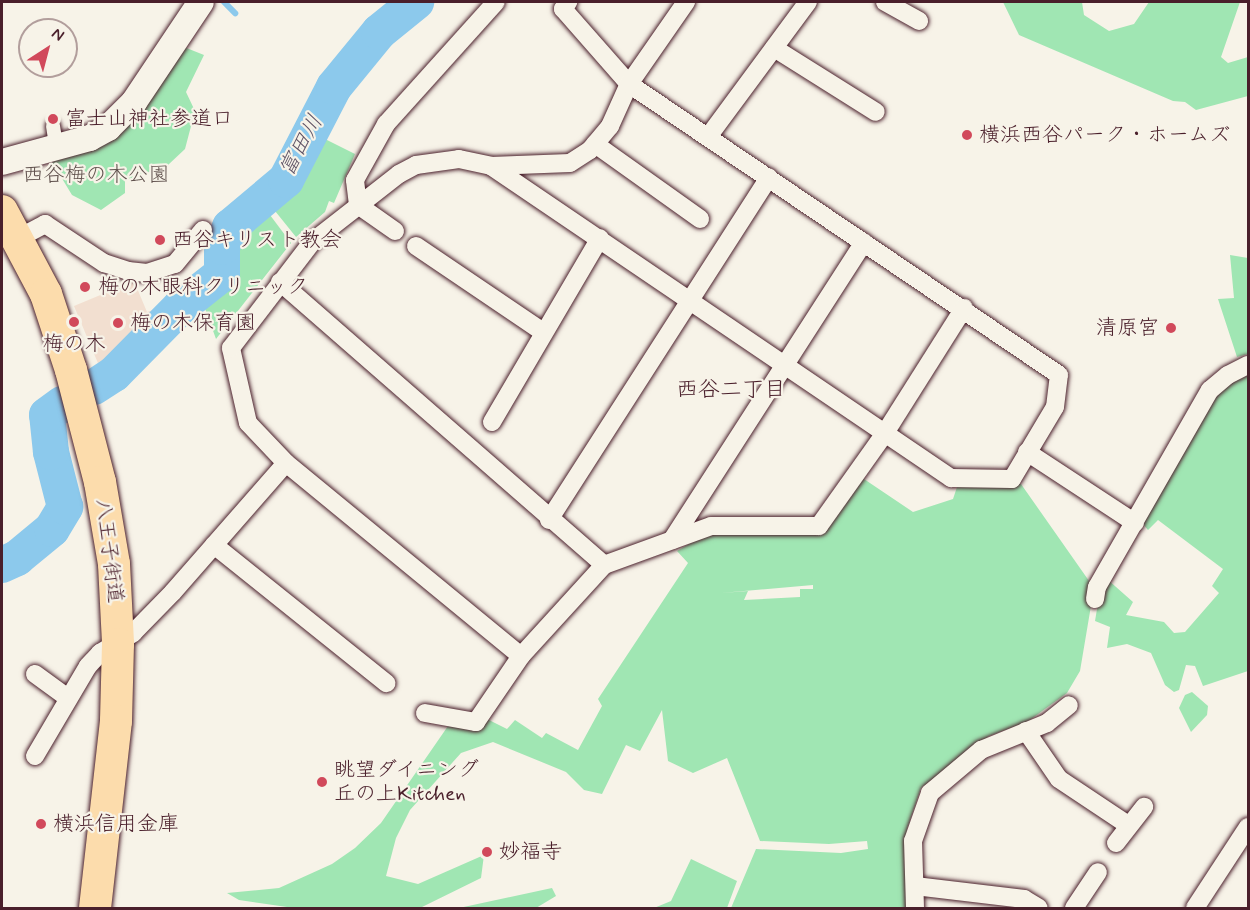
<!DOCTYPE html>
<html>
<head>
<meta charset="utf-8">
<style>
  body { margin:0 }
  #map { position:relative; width:1250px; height:910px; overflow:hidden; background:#f7f3e8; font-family:Mynerve,"Klee One",sans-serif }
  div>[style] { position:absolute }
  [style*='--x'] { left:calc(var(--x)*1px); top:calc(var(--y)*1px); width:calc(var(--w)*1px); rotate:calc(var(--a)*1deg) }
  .built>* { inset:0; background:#f2dfd0 }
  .green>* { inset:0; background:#a0e6b3 }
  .stream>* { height:6px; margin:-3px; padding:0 3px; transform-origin:3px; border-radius:3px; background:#8cc9ec }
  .river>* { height:36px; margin:-18px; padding:0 18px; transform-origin:18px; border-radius:18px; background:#8cc9ec }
  .roads { filter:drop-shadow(0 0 2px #4a1f2b) drop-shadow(0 0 2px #4a1f2b) }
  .pedestrian>* { height:14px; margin:-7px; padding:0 7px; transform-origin:7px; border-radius:7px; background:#f7f3e8 }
  .minor>* { height:18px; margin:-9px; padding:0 9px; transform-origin:9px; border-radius:9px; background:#f7f3e8 }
  .secondary>* { height:26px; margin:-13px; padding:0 13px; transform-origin:13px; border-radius:13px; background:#f7f3e8 }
  .trunk>* { height:32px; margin:-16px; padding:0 16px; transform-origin:16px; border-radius:16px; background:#fcdcac }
  .dots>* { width:16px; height:16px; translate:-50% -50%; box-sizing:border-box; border:3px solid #f7f3e8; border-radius:50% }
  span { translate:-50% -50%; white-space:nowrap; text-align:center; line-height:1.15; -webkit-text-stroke:4.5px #f7f3e8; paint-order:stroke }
  .poi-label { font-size:21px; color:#4a1f2b }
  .left { translate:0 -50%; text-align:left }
  .right { translate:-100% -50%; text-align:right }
  .park-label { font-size:21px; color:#60514d }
  .street-label { font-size:21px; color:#4a1f2b }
  .water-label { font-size:22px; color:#5e5265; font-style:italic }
  .neighbourhood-label { font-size:22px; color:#4a1f2b }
  .frame { position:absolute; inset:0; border:3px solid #4a1f2b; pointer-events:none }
  .north { position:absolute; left:18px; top:18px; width:60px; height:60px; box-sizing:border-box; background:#f7f3e8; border:2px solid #b29e9c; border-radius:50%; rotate:36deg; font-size:16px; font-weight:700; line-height:24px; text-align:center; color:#4a1f2b }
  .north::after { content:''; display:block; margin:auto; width:21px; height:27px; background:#d1495b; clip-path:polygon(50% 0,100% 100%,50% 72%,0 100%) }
</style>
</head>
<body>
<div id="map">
  <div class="built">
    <i style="clip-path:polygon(134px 281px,147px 312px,153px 310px,158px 321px,112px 365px,100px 368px,74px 306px)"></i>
  </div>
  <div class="green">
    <i style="clip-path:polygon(1003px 2px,1082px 2px,1084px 15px,1109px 31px,1134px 24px,1149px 2px,1240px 2px,1221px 57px,1228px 63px,1248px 57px,1248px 96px,1196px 110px,1185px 102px,1173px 101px,1019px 35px)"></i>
    <i style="clip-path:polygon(184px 47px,204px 55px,186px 92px,195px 111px,185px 149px,168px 165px,125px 181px,125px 193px,101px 210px,72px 195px,52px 162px,125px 129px)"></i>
    <i style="clip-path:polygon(319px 136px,355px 154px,334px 203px,329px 201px,325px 212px,296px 237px,271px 206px,242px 229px,233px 227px,293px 179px)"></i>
    <i style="clip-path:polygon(270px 215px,291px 243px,216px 339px,203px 303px,209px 297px,214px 298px,235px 272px,234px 236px,245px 236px)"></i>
    <i style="clip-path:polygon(1230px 255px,1248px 258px,1248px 354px,1237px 357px,1218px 299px,1234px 298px)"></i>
    <i style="clip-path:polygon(1247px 372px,1248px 671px,1203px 686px,1195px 666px,1186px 665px,1179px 690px,1174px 692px,1165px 685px,1151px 653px,1127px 644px,1107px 648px,1110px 627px,1095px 621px,1100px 591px,1107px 579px,1133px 602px,1126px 615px,1164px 622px,1174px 633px,1185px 632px,1219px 593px,1212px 586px,1223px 569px,1158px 520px,1148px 530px,1142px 523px,1210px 396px)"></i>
    <i style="clip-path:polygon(evenodd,861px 477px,913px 512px,953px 499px,957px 487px,1021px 484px,1094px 588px,1080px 671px,1067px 693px,1027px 722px,989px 736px,921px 788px,907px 829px,909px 908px,731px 908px,756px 849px,841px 853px,868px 849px,867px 841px,829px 844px,760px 841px,727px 758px,693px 773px,668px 761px,662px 710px,640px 751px,626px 745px,602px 794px,584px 790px,566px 772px,493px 742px,461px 753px,410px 810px,396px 838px,386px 876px,418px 884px,484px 855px,481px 878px,420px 908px,294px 908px,239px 900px,227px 893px,279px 888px,332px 864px,355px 848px,381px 823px,448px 726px,476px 729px,485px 718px,507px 729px,515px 720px,542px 738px,546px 733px,578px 750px,602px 706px,598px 699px,688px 563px,677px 551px,711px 531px,820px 532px,861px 477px,813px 585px,813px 589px,800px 589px,800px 597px,744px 600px,748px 591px,721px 593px,813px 585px)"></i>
    <i style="clip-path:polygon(1192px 692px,1208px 706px,1207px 715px,1191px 732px,1179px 708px,1185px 695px)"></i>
    <i style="clip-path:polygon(691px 859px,737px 881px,727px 908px,654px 908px,671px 901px)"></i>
    <i style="clip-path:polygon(552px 888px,556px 896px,536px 908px,459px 908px)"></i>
  </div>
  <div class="stream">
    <i style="--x:224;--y:2;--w:16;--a:45"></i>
  </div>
  <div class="river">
    <i style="--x:94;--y:387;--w:24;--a:-33"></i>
    <i style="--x:114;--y:374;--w:94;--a:-45.4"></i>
    <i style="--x:180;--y:307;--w:53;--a:-38.2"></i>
    <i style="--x:222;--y:274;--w:27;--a:-90"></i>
    <i style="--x:222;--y:247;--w:22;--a:-68"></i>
    <i style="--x:230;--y:227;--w:73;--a:-40"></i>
    <i style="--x:286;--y:180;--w:105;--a:-62.7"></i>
    <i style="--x:334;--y:87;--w:71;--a:-50.7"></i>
    <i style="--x:379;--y:32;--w:48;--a:-39"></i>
    <i style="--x:2;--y:565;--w:17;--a:-25"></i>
    <i style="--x:17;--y:558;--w:45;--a:-39.6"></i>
    <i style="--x:52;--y:529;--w:26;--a:-59"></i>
    <i style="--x:65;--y:507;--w:57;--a:-104.3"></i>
    <i style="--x:51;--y:452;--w:37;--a:-96"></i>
    <i style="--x:47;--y:415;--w:19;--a:-36"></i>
  </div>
  <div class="roads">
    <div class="pedestrian">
      <i style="--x:53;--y:126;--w:19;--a:81"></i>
    </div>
    <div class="minor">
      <i style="--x:885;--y:2;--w:39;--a:29"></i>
      <i style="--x:774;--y:48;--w:120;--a:32.1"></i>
      <i style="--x:708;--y:137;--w:168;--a:-53.5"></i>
      <i style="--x:595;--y:144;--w:129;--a:35.5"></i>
      <i style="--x:491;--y:166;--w:556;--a:34.15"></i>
      <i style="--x:951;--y:478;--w:61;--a:0.9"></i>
      <i style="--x:1012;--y:479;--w:84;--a:-59.2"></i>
      <i style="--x:1055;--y:407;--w:32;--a:-83"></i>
      <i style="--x:1059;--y:375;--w:519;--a:-145.91"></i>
      <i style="--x:629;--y:84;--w:100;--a:-131.3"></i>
      <i style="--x:563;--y:9;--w:9;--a:-54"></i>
      <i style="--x:395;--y:231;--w:45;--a:-144.9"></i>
      <i style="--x:358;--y:205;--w:25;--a:-97"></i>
      <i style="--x:355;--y:180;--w:64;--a:-61"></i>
      <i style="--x:386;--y:124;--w:164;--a:-48"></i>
      <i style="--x:17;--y:239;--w:32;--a:-28"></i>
      <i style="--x:45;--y:224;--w:71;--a:33.5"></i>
      <i style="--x:104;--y:263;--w:25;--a:18"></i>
      <i style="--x:128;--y:271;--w:19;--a:6"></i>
      <i style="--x:147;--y:273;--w:29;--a:-18"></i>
      <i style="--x:175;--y:264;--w:44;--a:-50.5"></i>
      <i style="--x:416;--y:246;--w:153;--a:34.1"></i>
      <i style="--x:280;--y:282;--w:430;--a:41.1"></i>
      <i style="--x:492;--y:422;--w:213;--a:-59.6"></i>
      <i style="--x:1027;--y:452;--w:129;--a:33.3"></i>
      <i style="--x:286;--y:463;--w:304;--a:39.4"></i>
      <i style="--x:521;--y:656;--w:123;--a:-47.6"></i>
      <i style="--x:604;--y:565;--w:114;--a:-20"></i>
      <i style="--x:711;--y:526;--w:108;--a:0"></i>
      <i style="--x:819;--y:526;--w:114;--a:-54.6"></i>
      <i style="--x:885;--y:433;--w:148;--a:-57.7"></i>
      <i style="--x:549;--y:520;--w:407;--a:-57.3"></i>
      <i style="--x:672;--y:540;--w:354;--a:-57.2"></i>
      <i style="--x:214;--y:545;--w:221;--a:38.7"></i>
      <i style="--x:1095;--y:599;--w:12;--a:-81"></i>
      <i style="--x:1097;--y:587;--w:227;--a:-60.2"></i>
      <i style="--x:1210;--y:390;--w:23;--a:-40"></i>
      <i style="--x:1228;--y:375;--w:22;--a:-27"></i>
      <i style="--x:35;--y:674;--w:39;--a:36"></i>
      <i style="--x:425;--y:713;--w:52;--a:10"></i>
      <i style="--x:476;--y:722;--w:80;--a:-55.7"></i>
      <i style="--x:1026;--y:731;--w:58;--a:55.5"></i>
      <i style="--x:1059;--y:779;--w:83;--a:33.7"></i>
      <i style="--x:35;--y:756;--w:104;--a:-59.5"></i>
      <i style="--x:88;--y:666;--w:18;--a:-47"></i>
      <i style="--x:100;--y:653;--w:39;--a:-31"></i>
      <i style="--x:133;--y:633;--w:57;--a:-45.7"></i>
      <i style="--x:173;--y:592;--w:171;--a:-48.8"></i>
      <i style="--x:286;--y:463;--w:55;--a:-133.5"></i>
      <i style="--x:248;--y:423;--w:77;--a:-102.8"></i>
      <i style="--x:231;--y:348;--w:133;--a:-52.6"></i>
      <i style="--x:312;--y:242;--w:110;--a:-38"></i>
      <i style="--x:399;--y:174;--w:19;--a:-28"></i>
      <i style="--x:416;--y:165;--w:43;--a:-7.9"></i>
      <i style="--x:459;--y:159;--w:33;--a:12"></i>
      <i style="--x:491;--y:166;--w:79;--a:-2.2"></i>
      <i style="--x:570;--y:163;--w:24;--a:-33"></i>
      <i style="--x:590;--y:150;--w:31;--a:-50"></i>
      <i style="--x:610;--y:126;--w:46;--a:-65.7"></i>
      <i style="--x:629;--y:84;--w:100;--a:-55.2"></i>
      <i style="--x:1116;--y:843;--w:46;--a:-52.1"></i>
      <i style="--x:915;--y:886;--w:110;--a:6.8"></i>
      <i style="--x:1024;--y:899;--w:17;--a:31"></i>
      <i style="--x:915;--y:908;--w:67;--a:-91.7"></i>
      <i style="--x:913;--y:841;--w:51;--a:-70.5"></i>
      <i style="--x:930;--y:793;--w:67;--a:-40.1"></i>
      <i style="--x:981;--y:750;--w:71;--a:-22.2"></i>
      <i style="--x:1047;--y:723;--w:28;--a:-39"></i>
      <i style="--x:1074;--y:908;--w:43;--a:-56.3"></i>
      <i style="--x:1195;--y:908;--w:97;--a:-56.8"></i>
    </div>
    <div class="secondary">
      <i style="--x:2;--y:162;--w:91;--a:-15.3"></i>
      <i style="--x:90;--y:138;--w:21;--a:-29"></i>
      <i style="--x:108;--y:128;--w:37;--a:-45"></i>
      <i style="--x:134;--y:102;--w:120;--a:-56.2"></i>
    </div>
    <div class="trunk">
      <i style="--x:2;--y:211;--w:94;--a:62.1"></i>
      <i style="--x:46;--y:294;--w:80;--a:71.8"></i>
      <i style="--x:71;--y:370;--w:116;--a:75.5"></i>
      <i style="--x:100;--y:482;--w:83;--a:80.3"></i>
      <i style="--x:114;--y:564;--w:80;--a:87.1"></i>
      <i style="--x:118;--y:644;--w:77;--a:91.5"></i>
      <i style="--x:116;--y:721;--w:188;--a:96.4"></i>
    </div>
  </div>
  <div class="dots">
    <i style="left:53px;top:119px;background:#d1495b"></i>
    <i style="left:967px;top:135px;background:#d1495b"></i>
    <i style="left:160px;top:240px;background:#d1495b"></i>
    <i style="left:85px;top:287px;background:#d1495b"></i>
    <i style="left:74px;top:322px;background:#d1495b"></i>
    <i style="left:118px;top:323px;background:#d1495b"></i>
    <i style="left:1171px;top:328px;background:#d1495b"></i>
    <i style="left:322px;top:782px;background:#d1495b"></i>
    <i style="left:41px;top:824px;background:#d1495b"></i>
    <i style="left:487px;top:852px;background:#d1495b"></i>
  </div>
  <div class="poi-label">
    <span class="left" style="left:65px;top:119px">富士山神社参道口</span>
    <span class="left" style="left:979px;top:135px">横浜西谷パーク・ホームズ</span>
    <span class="left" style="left:172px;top:240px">西谷キリスト教会</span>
    <span class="left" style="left:98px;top:287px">梅の木眼科クリニック</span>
    <span class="left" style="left:130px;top:323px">梅の木保育園</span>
    <span class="right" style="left:1159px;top:328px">清原宮</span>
    <span style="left:74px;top:344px">梅の木</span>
    <span class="left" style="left:334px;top:782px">眺望ダイニング<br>丘の上Kitchen</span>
    <span class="left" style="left:53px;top:824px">横浜信用金庫</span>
    <span class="left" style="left:499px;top:852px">妙福寺</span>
  </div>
  <div class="park-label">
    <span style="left:96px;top:175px">西谷梅の木公園</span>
  </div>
  <div class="street-label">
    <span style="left:109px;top:551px;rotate:83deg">八王子街道</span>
  </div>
  <div class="water-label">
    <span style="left:302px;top:146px;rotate:-61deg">富田川</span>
  </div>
  <div class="neighbourhood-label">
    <span style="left:731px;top:391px">西谷二丁目</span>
  </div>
  <div class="frame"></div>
  <div class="north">N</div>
</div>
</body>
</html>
